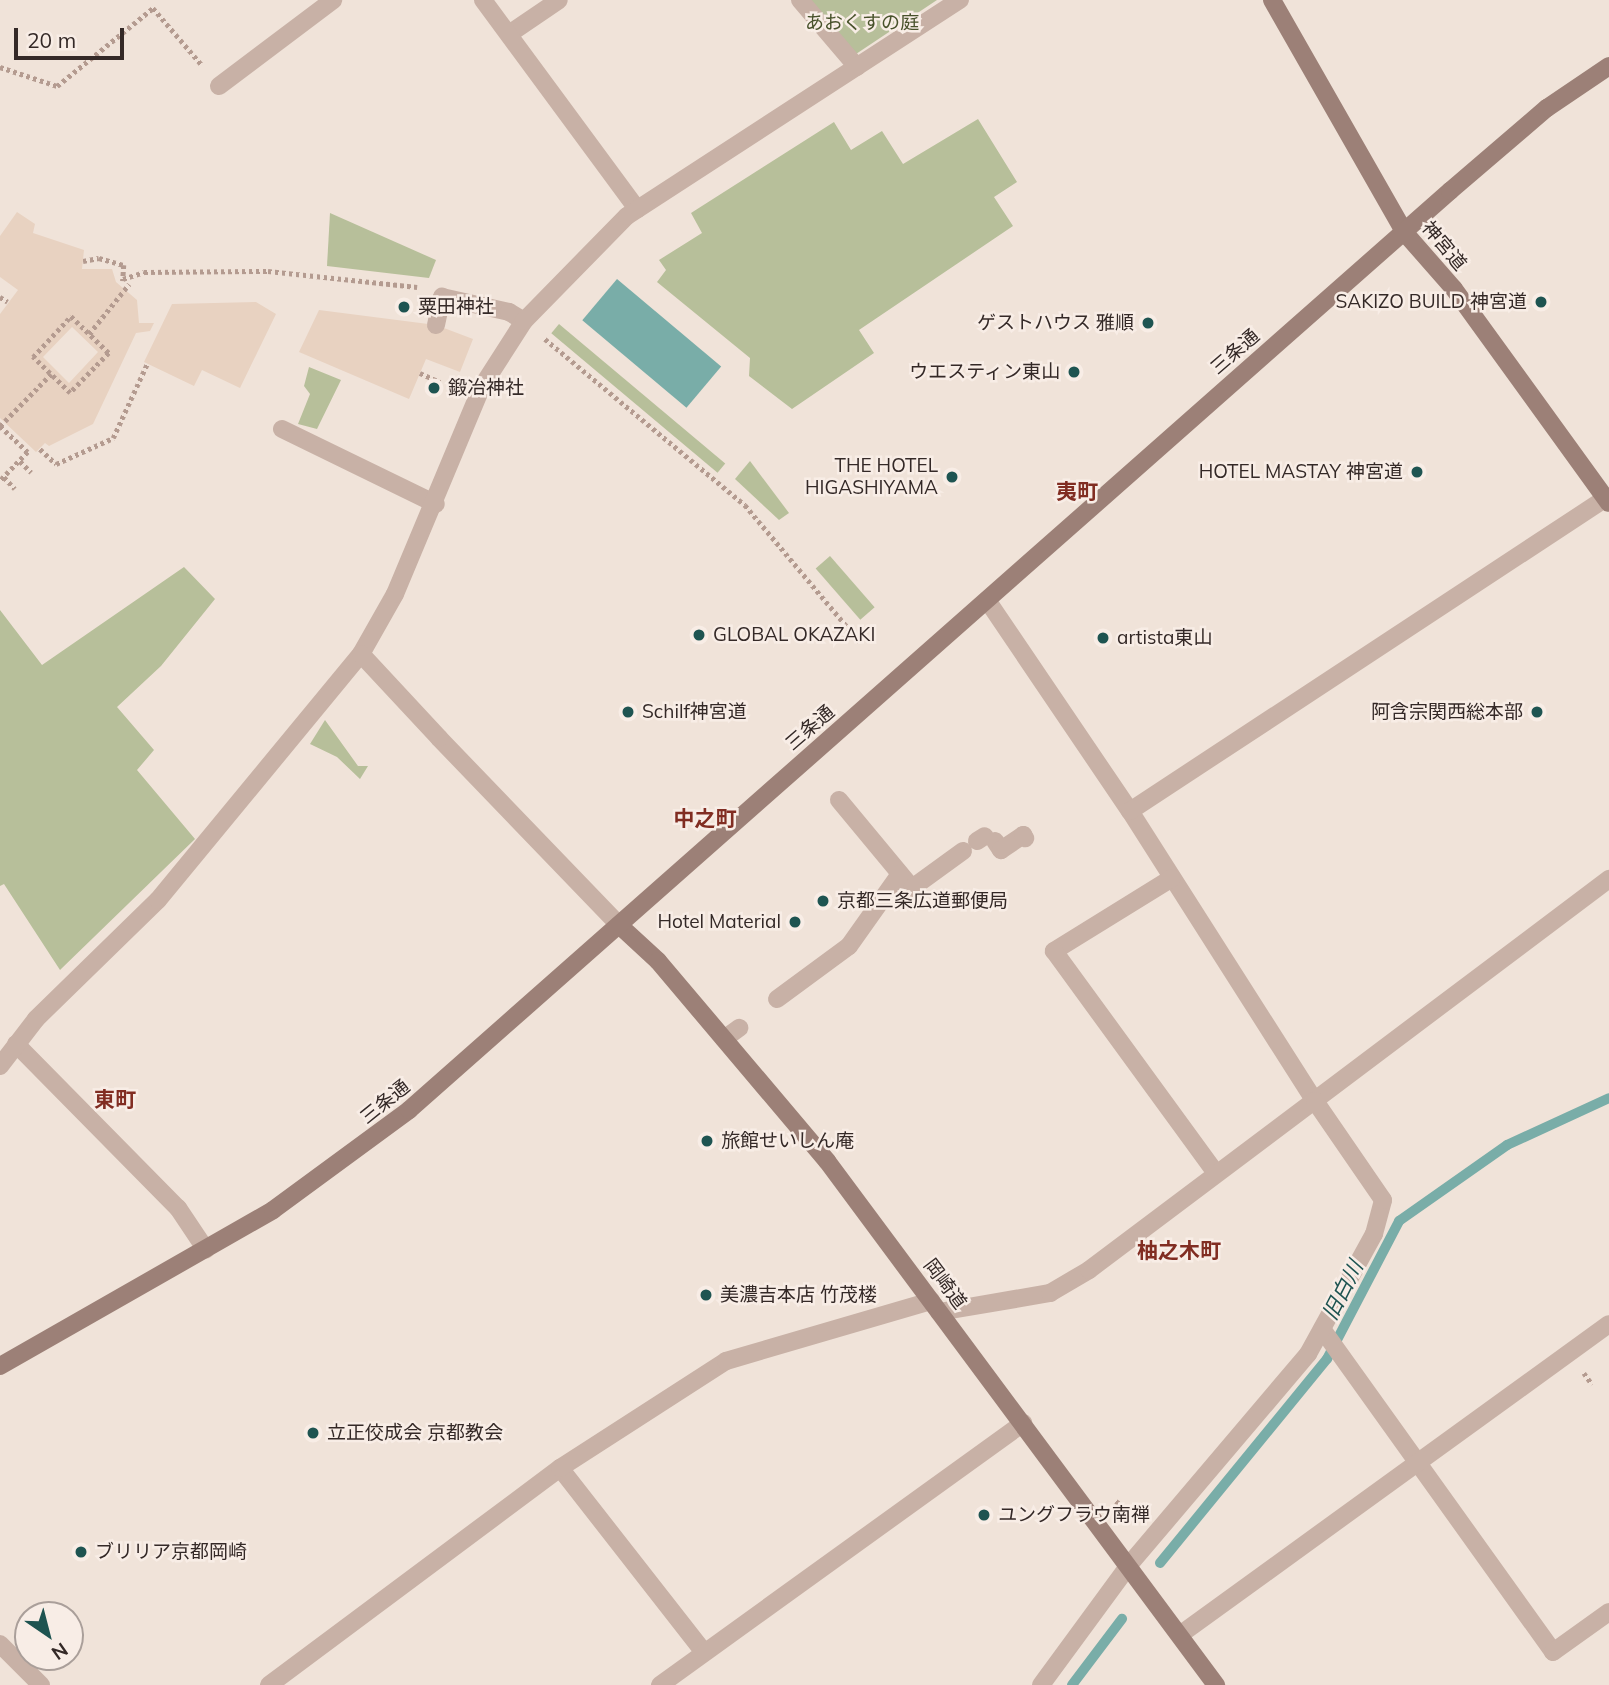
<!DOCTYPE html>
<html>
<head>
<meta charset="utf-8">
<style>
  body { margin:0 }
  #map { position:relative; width:1609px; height:1685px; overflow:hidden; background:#f0e3d9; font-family:Mulish,"Noto Sans JP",sans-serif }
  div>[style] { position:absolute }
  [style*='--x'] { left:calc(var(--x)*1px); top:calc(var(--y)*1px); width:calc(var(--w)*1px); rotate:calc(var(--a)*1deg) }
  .green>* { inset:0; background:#b7bf9a; transform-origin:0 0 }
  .plaza>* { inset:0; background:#e8d2c1 }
  .water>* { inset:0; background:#79ada8; transform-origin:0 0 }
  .stream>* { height:10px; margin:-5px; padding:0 5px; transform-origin:5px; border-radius:5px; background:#79ada8 }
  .path>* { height:4.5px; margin-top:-2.25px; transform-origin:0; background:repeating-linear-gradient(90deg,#b49b90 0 3.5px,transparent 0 7px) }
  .lane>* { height:18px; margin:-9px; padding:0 9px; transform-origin:9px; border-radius:9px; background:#c8b1a6 }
  .street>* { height:18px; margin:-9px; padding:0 9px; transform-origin:9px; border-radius:9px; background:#c8b1a6 }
  .secondary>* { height:18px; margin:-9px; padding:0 9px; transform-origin:9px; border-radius:9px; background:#9c8077 }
  .dots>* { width:19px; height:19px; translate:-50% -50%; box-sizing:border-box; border:4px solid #f8ede6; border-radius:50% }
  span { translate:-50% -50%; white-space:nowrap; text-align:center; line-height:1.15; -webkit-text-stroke:5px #f8ede6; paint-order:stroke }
  .park-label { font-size:19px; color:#48522b }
  .street-label { font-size:19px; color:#342927 }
  .poi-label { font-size:19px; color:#342927 }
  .right { translate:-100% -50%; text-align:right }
  .left { translate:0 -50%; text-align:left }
  .neighbourhood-label { font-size:21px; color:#812d22; font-weight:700 }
  .water-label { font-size:21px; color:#1e5451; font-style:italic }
  .north { position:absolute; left:14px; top:1601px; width:70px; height:70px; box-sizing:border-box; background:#f8ede6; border:2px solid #aa9f9a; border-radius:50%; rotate:145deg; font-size:19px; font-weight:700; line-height:28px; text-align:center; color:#342927 }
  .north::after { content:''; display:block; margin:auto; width:24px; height:32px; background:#1e5451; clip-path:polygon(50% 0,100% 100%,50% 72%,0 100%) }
  .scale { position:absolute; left:14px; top:28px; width:110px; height:32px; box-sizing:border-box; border:4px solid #342927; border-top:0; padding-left:9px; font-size:21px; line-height:24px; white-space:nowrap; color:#342927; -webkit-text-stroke:5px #f8ede6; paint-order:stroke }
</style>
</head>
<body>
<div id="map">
  <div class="green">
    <i style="clip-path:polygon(810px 0,937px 0,856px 54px)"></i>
    <i style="clip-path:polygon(978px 119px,1017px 182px,994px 197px,1013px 226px,859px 330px,874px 353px,792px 409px,749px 376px,750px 358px,657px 282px,666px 270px,659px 260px,702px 233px,691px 213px,834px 122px,851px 150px,882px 131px,903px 164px)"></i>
    <i style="clip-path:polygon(330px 213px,436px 260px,429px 278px,327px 266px)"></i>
    <i style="left:559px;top:324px;width:217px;height:12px;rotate:40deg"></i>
    <i style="clip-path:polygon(309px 367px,341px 380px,317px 429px,298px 424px,310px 394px,304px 386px)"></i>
    <i style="clip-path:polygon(750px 461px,789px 513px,779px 520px,735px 479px)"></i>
    <i style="left:830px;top:556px;width:68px;height:19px;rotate:49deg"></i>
    <i style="clip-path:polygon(184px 567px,215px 599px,161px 666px,117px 707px,154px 750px,137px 770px,195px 839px,60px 970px,4px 884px,0 886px,0 610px,42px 665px)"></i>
    <i style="clip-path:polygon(325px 720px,358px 766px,368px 766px,360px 779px,337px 757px,310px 744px)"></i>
  </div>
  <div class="plaza">
    <i style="clip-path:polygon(evenodd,17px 212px,35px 224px,33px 233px,84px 250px,82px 269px,112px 269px,116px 282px,137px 300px,139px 323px,154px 323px,150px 331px,136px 333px,93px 424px,49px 446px,45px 443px,36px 452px,0 418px,0 314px,18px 290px,0 277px,0 236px,17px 212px,72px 327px,98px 352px,69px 383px,43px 357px,72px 327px)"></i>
    <i style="clip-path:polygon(256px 302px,276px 314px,240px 388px,202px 370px,194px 386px,144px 362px,172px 304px)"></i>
    <i style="clip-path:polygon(319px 310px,436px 325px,473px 339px,460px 372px,426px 359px,409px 399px,299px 352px)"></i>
  </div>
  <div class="water">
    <i style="left:617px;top:279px;width:136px;height:54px;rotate:40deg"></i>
  </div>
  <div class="stream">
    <i style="--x:1160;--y:1563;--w:264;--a:-50.7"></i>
    <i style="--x:1327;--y:1359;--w:156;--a:-62.4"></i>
    <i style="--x:1399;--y:1221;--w:132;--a:-35.1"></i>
    <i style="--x:1507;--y:1145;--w:112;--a:-24.7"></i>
    <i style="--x:1072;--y:1685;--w:83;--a:-52.9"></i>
  </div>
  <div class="path">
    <i style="--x:0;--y:67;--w:60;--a:18.4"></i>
    <i style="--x:57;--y:86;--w:124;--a:-39.1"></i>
    <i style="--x:153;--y:8;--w:75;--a:49.3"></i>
    <i style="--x:83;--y:261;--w:16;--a:-11"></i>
    <i style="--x:99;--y:258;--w:26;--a:16"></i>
    <i style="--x:124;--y:265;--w:16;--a:94"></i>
    <i style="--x:123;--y:279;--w:22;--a:-18"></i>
    <i style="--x:144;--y:272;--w:124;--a:-0.5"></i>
    <i style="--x:268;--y:271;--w:150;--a:6.1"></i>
    <i style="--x:0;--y:297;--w:9;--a:32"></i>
    <i style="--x:71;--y:316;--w:53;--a:44.2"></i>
    <i style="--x:109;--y:353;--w:56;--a:134.3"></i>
    <i style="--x:70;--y:393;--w:52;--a:-135.8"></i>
    <i style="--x:33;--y:357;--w:56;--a:-47.2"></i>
    <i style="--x:89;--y:334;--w:64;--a:-51.3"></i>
    <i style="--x:545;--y:339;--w:260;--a:39.7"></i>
    <i style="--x:745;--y:505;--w:180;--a:50"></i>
    <i style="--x:420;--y:373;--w:22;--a:24"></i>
    <i style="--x:0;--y:426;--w:38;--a:43"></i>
    <i style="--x:28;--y:452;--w:40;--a:134"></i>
    <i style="--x:0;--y:426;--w:73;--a:-45.6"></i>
    <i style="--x:40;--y:449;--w:22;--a:43"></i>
    <i style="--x:56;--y:464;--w:63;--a:-24.5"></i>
    <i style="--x:113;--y:438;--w:81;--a:-65.3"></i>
    <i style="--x:20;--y:461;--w:16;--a:45"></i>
    <i style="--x:4;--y:477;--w:16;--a:47"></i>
    <i style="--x:1584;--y:1373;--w:14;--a:54"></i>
    <i style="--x:1116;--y:1501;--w:26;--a:37"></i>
  </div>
  <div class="lane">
    <i style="--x:800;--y:0;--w:88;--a:49.6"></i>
    <i style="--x:509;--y:34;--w:60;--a:-34.2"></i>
    <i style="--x:436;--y:325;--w:29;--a:-78"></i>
    <i style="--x:442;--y:297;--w:69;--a:12.6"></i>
    <i style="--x:509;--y:312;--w:17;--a:31"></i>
    <i style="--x:282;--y:429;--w:171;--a:26"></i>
    <i style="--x:439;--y:738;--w:260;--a:46.1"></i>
    <i style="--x:839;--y:800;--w:114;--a:50.3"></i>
    <i style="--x:912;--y:888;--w:63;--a:-36"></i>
    <i style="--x:1130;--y:811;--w:344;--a:57.5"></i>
    <i style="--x:977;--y:841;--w:9;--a:-32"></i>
    <i style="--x:995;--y:841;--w:11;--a:56"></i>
    <i style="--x:1001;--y:850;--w:27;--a:-34"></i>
    <i style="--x:1023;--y:835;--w:4;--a:56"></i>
    <i style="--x:1172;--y:878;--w:139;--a:148.3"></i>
    <i style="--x:1054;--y:951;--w:275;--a:53.9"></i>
    <i style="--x:777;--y:999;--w:89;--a:-36.4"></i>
    <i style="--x:849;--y:946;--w:88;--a:-54.7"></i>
    <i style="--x:724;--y:1039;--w:19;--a:-36"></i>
    <i style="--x:16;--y:1044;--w:231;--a:45.4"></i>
    <i style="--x:178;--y:1208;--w:50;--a:56.3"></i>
    <i style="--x:0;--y:1066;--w:59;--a:-52.5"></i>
    <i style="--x:36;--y:1019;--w:170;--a:-44.3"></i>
    <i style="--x:158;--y:900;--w:319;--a:-50.5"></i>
    <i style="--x:361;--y:654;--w:69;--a:-60.5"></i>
    <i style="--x:395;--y:594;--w:223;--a:-67.3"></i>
  </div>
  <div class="street">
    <i style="--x:483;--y:0;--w:260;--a:53.6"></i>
    <i style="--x:219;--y:86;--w:143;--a:-37"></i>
    <i style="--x:481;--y:388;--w:80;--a:-57.3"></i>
    <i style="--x:524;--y:321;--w:147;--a:-45.6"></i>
    <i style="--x:627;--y:216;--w:397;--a:-33"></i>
    <i style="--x:987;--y:600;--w:255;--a:55.9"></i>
    <i style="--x:1130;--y:811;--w:570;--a:-33.33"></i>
    <i style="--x:361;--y:654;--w:115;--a:47.1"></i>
    <i style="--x:939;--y:1312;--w:113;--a:-9.7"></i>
    <i style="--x:1050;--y:1293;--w:45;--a:-30.5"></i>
    <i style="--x:1089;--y:1270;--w:651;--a:-36.94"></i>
    <i style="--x:1322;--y:1329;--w:397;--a:54.4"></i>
    <i style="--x:1553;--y:1652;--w:69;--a:-35.5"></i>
    <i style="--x:560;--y:1468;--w:234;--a:52"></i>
    <i style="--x:1181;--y:1634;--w:528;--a:-35.92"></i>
    <i style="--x:0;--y:1644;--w:58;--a:45"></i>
    <i style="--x:269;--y:1685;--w:363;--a:-36.7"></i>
    <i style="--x:560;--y:1468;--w:197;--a:-32.8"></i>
    <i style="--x:726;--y:1361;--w:214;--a:-16.3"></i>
    <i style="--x:660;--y:1685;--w:448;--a:-35.8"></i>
    <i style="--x:1041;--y:1685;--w:149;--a:-53.7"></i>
    <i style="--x:1129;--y:1565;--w:277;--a:-49.7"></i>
    <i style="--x:1308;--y:1354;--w:137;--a:-61.2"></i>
    <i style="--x:1374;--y:1234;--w:35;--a:-75"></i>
    <i style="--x:1383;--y:1200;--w:120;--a:-124.5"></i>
  </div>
  <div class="secondary">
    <i style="--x:1272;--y:0;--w:268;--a:60.3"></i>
    <i style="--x:1405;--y:233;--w:74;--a:48.8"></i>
    <i style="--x:1454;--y:289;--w:264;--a:54.1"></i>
    <i style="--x:619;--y:925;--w:53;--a:42.7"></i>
    <i style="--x:658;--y:961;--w:262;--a:49.8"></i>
    <i style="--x:827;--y:1161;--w:653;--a:53.41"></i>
    <i style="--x:0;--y:1366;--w:314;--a:-29.7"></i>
    <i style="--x:273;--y:1210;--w:169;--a:-36.3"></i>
    <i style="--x:409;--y:1110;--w:1389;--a:-41.44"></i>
    <i style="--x:1450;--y:191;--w:128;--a:-40.6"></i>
    <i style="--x:1547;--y:108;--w:75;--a:-34.1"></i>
  </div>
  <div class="dots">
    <i style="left:1541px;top:302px;background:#1e5451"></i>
    <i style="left:404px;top:307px;background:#1e5451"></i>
    <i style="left:1148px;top:323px;background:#1e5451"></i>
    <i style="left:1074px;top:372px;background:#1e5451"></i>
    <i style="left:434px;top:388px;background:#1e5451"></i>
    <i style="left:1417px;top:472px;background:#1e5451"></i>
    <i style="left:952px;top:477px;background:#1e5451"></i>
    <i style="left:699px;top:635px;background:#1e5451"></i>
    <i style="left:1103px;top:638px;background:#1e5451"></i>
    <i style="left:628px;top:712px;background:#1e5451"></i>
    <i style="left:1537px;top:712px;background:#1e5451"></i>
    <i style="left:823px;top:901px;background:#1e5451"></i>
    <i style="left:795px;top:922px;background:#1e5451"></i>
    <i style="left:707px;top:1141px;background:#1e5451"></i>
    <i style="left:706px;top:1295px;background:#1e5451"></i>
    <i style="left:313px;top:1433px;background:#1e5451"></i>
    <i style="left:984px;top:1515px;background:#1e5451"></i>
    <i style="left:81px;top:1552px;background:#1e5451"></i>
  </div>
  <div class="park-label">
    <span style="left:862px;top:23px">あおくすの庭</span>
  </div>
  <div class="street-label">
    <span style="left:1444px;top:246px;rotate:50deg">神宮道</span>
    <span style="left:1235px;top:352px;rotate:-41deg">三条通</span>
    <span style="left:810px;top:728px;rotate:-41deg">三条通</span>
    <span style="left:385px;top:1102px;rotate:-39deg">三条通</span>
    <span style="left:945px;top:1284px;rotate:53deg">岡崎道</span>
  </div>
  <div class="poi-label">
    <span class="right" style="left:1527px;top:302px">SAKIZO BUILD 神宮道</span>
    <span class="left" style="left:418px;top:307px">粟田神社</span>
    <span class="right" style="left:1134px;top:323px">ゲストハウス 雅順</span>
    <span class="right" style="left:1060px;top:372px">ウエスティン東山</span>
    <span class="left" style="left:448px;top:388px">鍛冶神社</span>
    <span class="right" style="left:938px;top:477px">THE HOTEL<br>HIGASHIYAMA</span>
    <span class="right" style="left:1403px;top:472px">HOTEL MASTAY 神宮道</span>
    <span class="left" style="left:713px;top:635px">GLOBAL OKAZAKI</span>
    <span class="left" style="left:1117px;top:638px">artista東山</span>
    <span class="left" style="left:642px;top:712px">Schilf神宮道</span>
    <span class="right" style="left:1523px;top:712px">阿含宗関西総本部</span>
    <span class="left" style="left:837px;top:901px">京都三条広道郵便局</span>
    <span class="right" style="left:781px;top:922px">Hotel Material</span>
    <span class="left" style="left:721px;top:1141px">旅館せいしん庵</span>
    <span class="left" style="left:720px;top:1295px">美濃吉本店 竹茂楼</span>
    <span class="left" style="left:327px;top:1433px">立正佼成会 京都教会</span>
    <span class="left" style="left:998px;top:1515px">ユングフラウ南禅</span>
    <span class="left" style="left:95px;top:1552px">ブリリア京都岡崎</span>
  </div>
  <div class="neighbourhood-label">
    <span style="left:1077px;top:491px">夷町</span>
    <span style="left:705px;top:818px">中之町</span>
    <span style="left:115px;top:1099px">東町</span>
    <span style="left:1179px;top:1250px">柚之木町</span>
  </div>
  <div class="water-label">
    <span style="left:1342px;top:1290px;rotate:-63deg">旧白川</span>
  </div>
  <div class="north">N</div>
  <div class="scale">20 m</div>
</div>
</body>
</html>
